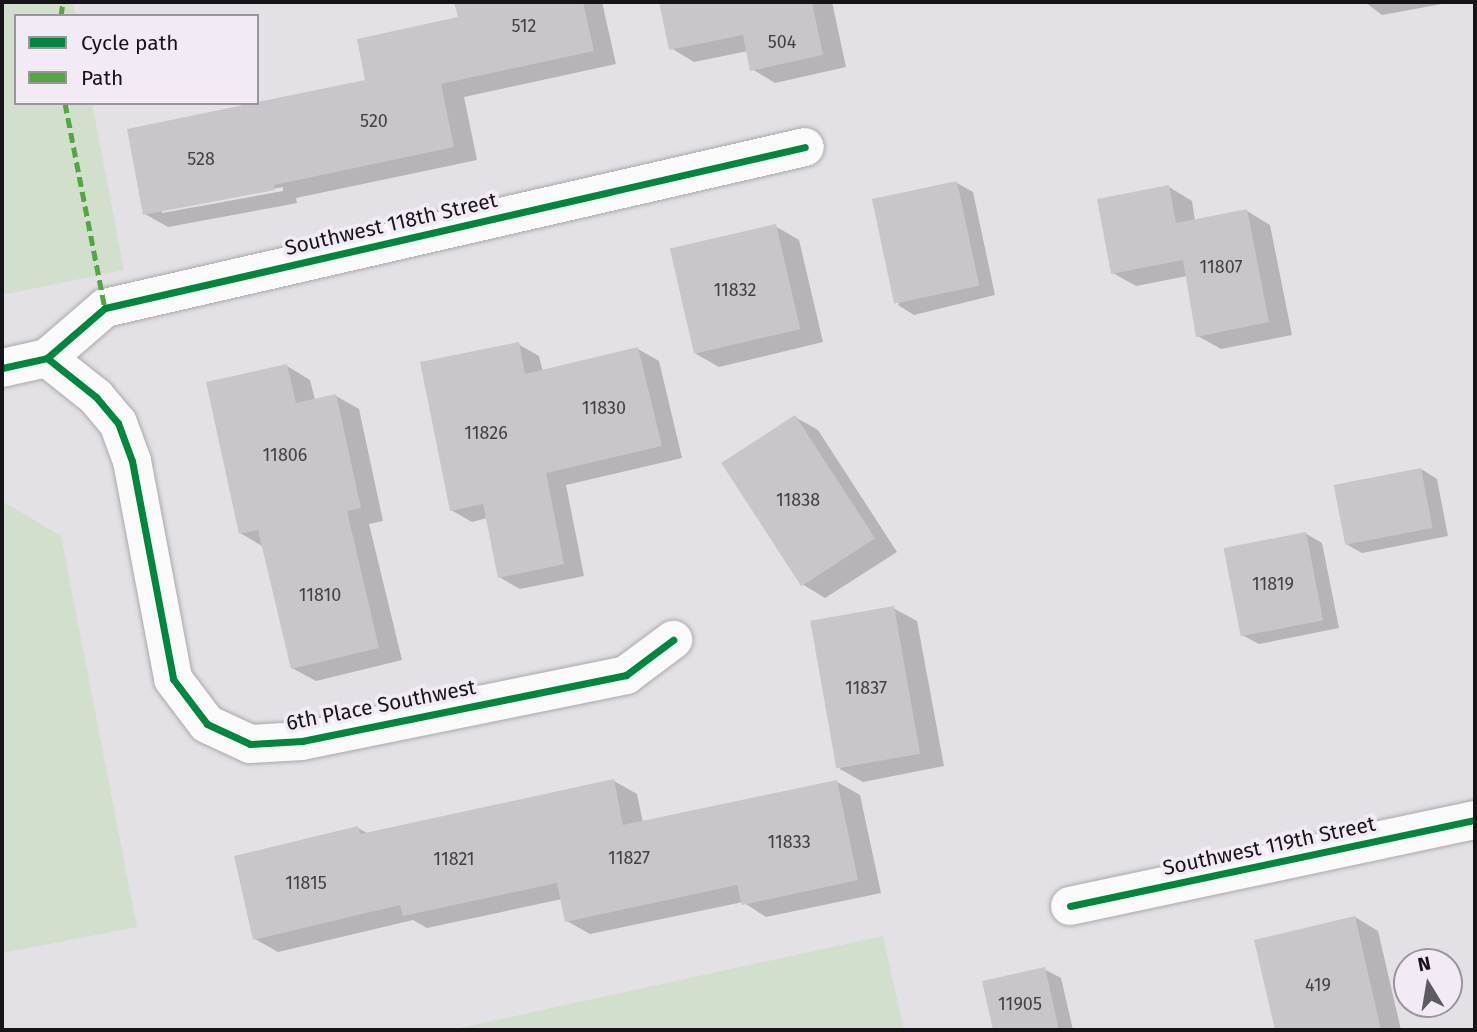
<!DOCTYPE html>
<html>
<head>
<meta charset="utf-8">
<style>
  body { margin:0 }
  #map { position:relative; width:1477px; height:1032px; overflow:hidden; background:#e4e1e6; font-family:"Fira Sans",sans-serif }
  div>[style] { position:absolute }
  [style*='--x'] { left:calc(var(--x)*1px); top:calc(var(--y)*1px); width:calc(var(--w)*1px); rotate:calc(var(--a)*1deg) }
  .green>* { inset:0; background:#d2dfcc }
  .shadow>* { inset:0; background:#0003 }
  .building>* { inset:0; background:#c8c6ca; transform-origin:0 0 }
  .roads { filter:drop-shadow(0 0 2px #aaa8ac) drop-shadow(0 0 2px #aaa8ac) }
  .minor>* { height:38px; margin:-19px; padding:0 19px; transform-origin:19px; border-radius:19px; background:#fbfafb }
  .quiet>* { height:5px; margin-top:-2.5px; transform-origin:0; background:repeating-linear-gradient(90deg,#51a842 0 10px,transparent 0 15px) }
  .cycleway>* { height:7px; margin:-3.5px; padding:0 3.5px; transform-origin:3.5px; border-radius:3.5px; background:#00873e }
  span { translate:-50% -50%; white-space:nowrap; text-align:center; line-height:1.15; -webkit-text-stroke:7px #f2ebf6; paint-order:stroke }
  .number-label { font-size:18px; color:#424044 }
  .number-label span { -webkit-text-stroke-width:0 }
  .street-label { font-size:21px; color:#161418 }
  .frame { position:absolute; inset:0; border:4px solid #161418; pointer-events:none }
  .legend { position:absolute; left:14px; top:14px; width:245px; height:91px; box-sizing:border-box; background:#f2ebf6; border:2px solid #9a959d; margin:0; padding:9px 12px; list-style:none; font-size:21px; color:#161418 }
  .legend li { display:flex; align-items:center; gap:14px; height:35px }
  .legend b { width:35px; border:2px solid #9a959d }
  .north { position:absolute; left:1393px; top:948px; width:70px; height:70px; box-sizing:border-box; background:#f2ebf6; border:2px solid #9a959d; border-radius:50%; rotate:349deg; font-size:19px; font-weight:700; line-height:28px; text-align:center; color:#161418 }
  .north::after { content:''; display:block; margin:auto; width:24px; height:32px; background:#5e5c60; clip-path:polygon(50% 0,100% 100%,50% 72%,0 100%) }
</style>
</head>
<body>
<div id="map">
  <div class="green">
    <i style="clip-path:polygon(2px 2px,73px 2px,76px 16px,16px 16px,16px 103px,92px 103px,124px 270px,2px 295px)"></i>
    <i style="clip-path:polygon(2px 501px,61px 536px,137px 927px,2px 953px)"></i>
    <i style="clip-path:polygon(883px 936px,904px 1030px,450px 1030px)"></i>
  </div>
  <div class="shadow">
    <i style="clip-path:polygon(evenodd,456px 2px,602px 2px,616px 64px,464px 97px,477px 160px,296px 198px,297px 203px,168px 227px,145px 214px,367px 81px,460px 18px,456px 2px,283px 187px,283px 191px,162px 213px,162px 210px,283px 187px)"></i>
    <i style="clip-path:polygon(661px 2px,832px 2px,846px 67px,775px 83px,752px 69px,748px 51px,694px 62px,671px 48px)"></i>
    <i style="clip-path:polygon(1365px 2px,1442px 2px,1442px 4px,1382px 15px)"></i>
    <i style="clip-path:polygon(957px 183px,973px 192px,995px 295px,914px 315px,898px 305px)"></i>
    <i style="clip-path:polygon(1169px 187px,1192px 201px,1195px 221px,1247px 211px,1270px 225px,1292px 335px,1221px 349px,1198px 336px,1187px 276px,1136px 286px,1113px 273px)"></i>
    <i style="clip-path:polygon(775px 226px,799px 240px,823px 342px,719px 367px,696px 354px)"></i>
    <i style="clip-path:polygon(518px 344px,539px 356px,543px 372px,638px 349px,659px 361px,682px 458px,566px 485px,584px 576px,520px 589px,499px 577px,487px 518px,472px 522px,451px 510px)"></i>
    <i style="clip-path:polygon(287px 366px,310px 380px,315px 400px,336px 396px,359px 409px,383px 521px,369px 524px,402px 660px,316px 681px,292px 668px,264px 547px,240px 533px)"></i>
    <i style="clip-path:polygon(795px 417px,818px 430px,897px 552px,825px 598px,802px 584px)"></i>
    <i style="clip-path:polygon(1421px 469px,1437px 479px,1448px 536px,1362px 553px,1346px 544px)"></i>
    <i style="clip-path:polygon(1305px 533px,1322px 543px,1339px 628px,1259px 644px,1242px 635px)"></i>
    <i style="clip-path:polygon(893px 608px,917px 621px,944px 766px,863px 782px,840px 769px)"></i>
    <i style="clip-path:polygon(614px 781px,637px 794px,643px 823px,837px 782px,860px 795px,881px 893px,766px 917px,743px 902px,590px 934px,567px 921px,562px 899px,427px 928px,413px 920px,278px 952px,255px 939px,358px 828px,369px 834px)"></i>
    <i style="clip-path:polygon(1355px 917px,1378px 931px,1401px 1030px,1277px 1030px,1256px 941px)"></i>
    <i style="clip-path:polygon(1044px 969px,1061px 978px,1073px 1030px,995px 1030px,984px 983px)"></i>
  </div>
  <div class="building">
    <i style="clip-path:polygon(454px 2px,583px 2px,594px 51px,441px 84px,454px 147px,274px 185px,275px 190px,143px 215px,127px 129px,365px 80px,357px 39px,458px 17px)"></i>
    <i style="clip-path:polygon(659px 2px,812px 2px,823px 55px,750px 71px,743px 35px,669px 50px)"></i>
    <i style="left:957px;top:181px;width:107px;height:87px;rotate:78deg"></i>
    <i style="clip-path:polygon(1169px 185px,1176px 223px,1247px 209px,1269px 322px,1196px 337px,1183px 260px,1111px 274px,1097px 199px)"></i>
    <i style="left:776px;top:224px;width:108px;height:109px;rotate:77deg"></i>
    <i style="clip-path:polygon(519px 342px,525px 374px,638px 347px,662px 446px,546px 473px,564px 564px,498px 578px,483px 504px,450px 511px,420px 362px)"></i>
    <i style="clip-path:polygon(287px 364px,296px 403px,336px 394px,361px 508px,347px 511px,379px 648px,291px 669px,258px 530px,239px 534px,206px 382px)"></i>
    <i style="left:795px;top:415px;width:147px;height:88px;rotate:57deg"></i>
    <i style="left:1421px;top:468px;width:61px;height:89px;rotate:79deg"></i>
    <i style="left:1306px;top:532px;width:90px;height:84px;rotate:79deg"></i>
    <i style="left:894px;top:606px;width:150px;height:85px;rotate:80deg"></i>
    <i style="clip-path:polygon(614px 779px,623px 825px,837px 780px,858px 880px,742px 905px,737px 885px,565px 922px,557px 883px,403px 916px,400px 905px,253px 940px,234px 856px,358px 826px,360px 834px)"></i>
    <i style="clip-path:polygon(1355px 916px,1381px 1030px,1275px 1030px,1254px 940px)"></i>
    <i style="clip-path:polygon(1045px 967px,1059px 1030px,993px 1030px,982px 981px)"></i>
  </div>
  <div class="roads">
    <div class="minor">
      <i style="--x:47;--y:358;--w:63;--a:38.5"></i>
      <i style="--x:96;--y:397;--w:34;--a:50"></i>
      <i style="--x:118;--y:423;--w:40;--a:69.8"></i>
      <i style="--x:132;--y:461;--w:222;--a:79.3"></i>
      <i style="--x:173;--y:679;--w:56;--a:52.9"></i>
      <i style="--x:207;--y:724;--w:47;--a:24.9"></i>
      <i style="--x:250;--y:744;--w:52;--a:-3.3"></i>
      <i style="--x:302;--y:741;--w:331;--a:-11.5"></i>
      <i style="--x:626;--y:675;--w:59;--a:-36.7"></i>
      <i style="--x:2;--y:368;--w:46;--a:-12.5"></i>
      <i style="--x:47;--y:358;--w:77;--a:-40.8"></i>
      <i style="--x:105;--y:308;--w:718;--a:-12.95"></i>
      <i style="--x:1070;--y:906;--w:414;--a:-12"></i>
    </div>
  </div>
  <div class="quiet">
    <i style="--x:61;--y:16;--w:14;--a:-82"></i>
    <i style="--x:65;--y:103;--w:209;--a:79"></i>
  </div>
  <div class="cycleway">
    <i style="--x:47;--y:358;--w:63;--a:38.5"></i>
    <i style="--x:96;--y:397;--w:34;--a:50"></i>
    <i style="--x:118;--y:423;--w:40;--a:69.8"></i>
    <i style="--x:132;--y:461;--w:222;--a:79.3"></i>
    <i style="--x:173;--y:679;--w:56;--a:52.9"></i>
    <i style="--x:207;--y:724;--w:47;--a:24.9"></i>
    <i style="--x:250;--y:744;--w:52;--a:-3.3"></i>
    <i style="--x:302;--y:741;--w:331;--a:-11.5"></i>
    <i style="--x:626;--y:675;--w:59;--a:-36.7"></i>
    <i style="--x:2;--y:368;--w:46;--a:-12.5"></i>
    <i style="--x:47;--y:358;--w:77;--a:-40.8"></i>
    <i style="--x:105;--y:308;--w:718;--a:-12.95"></i>
    <i style="--x:1070;--y:906;--w:414;--a:-12"></i>
  </div>
  <div class="number-label">
    <span style="left:524px;top:26px">512</span>
    <span style="left:782px;top:42px">504</span>
    <span style="left:374px;top:121px">520</span>
    <span style="left:201px;top:159px">528</span>
    <span style="left:1221px;top:267px">11807</span>
    <span style="left:735px;top:290px">11832</span>
    <span style="left:604px;top:408px">11830</span>
    <span style="left:486px;top:433px">11826</span>
    <span style="left:285px;top:455px">11806</span>
    <span style="left:798px;top:500px">11838</span>
    <span style="left:1273px;top:584px">11819</span>
    <span style="left:320px;top:595px">11810</span>
    <span style="left:866px;top:688px">11837</span>
    <span style="left:789px;top:842px">11833</span>
    <span style="left:629px;top:858px">11827</span>
    <span style="left:454px;top:859px">11821</span>
    <span style="left:306px;top:883px">11815</span>
    <span style="left:1318px;top:985px">419</span>
    <span style="left:1020px;top:1004px">11905</span>
  </div>
  <div class="street-label">
    <span style="left:391px;top:224px;rotate:-13deg">Southwest 118th Street</span>
    <span style="left:381px;top:705px;rotate:-11deg">6th Place Southwest</span>
    <span style="left:1269px;top:846px;rotate:-12deg">Southwest 119th Street</span>
  </div>
  <div class="frame"></div>
  <ul class="legend">
  <li><b style="height:9px;background:#00873e"></b>Cycle path</li>
  <li><b style="height:9px;background:#51a842"></b>Path</li>
  </ul>
  <div class="north">N</div>
</div>
</body>
</html>
